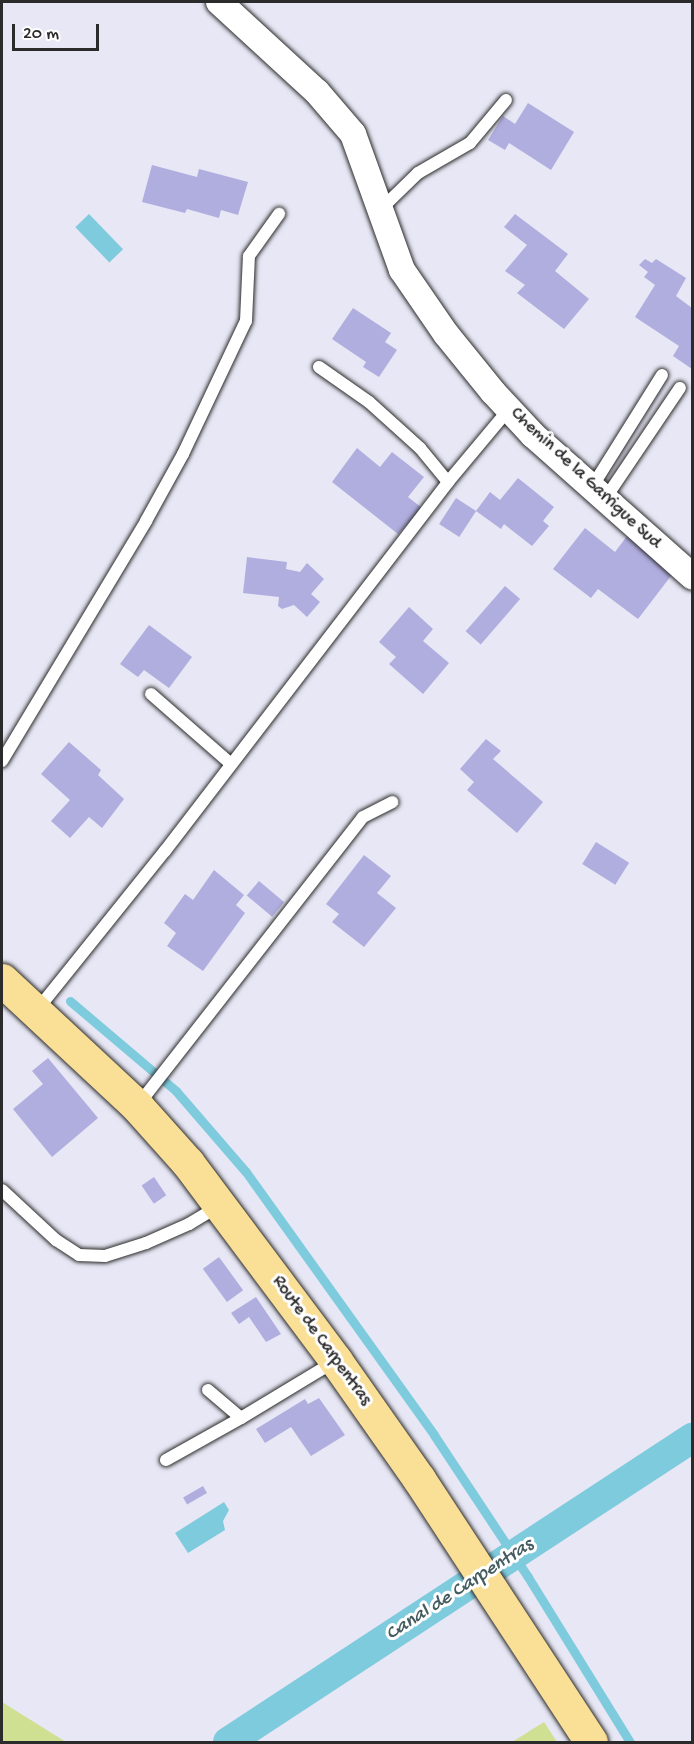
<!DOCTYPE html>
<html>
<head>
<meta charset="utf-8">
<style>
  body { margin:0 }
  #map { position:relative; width:694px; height:1744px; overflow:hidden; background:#e7e7f5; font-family:"Gochi Hand",sans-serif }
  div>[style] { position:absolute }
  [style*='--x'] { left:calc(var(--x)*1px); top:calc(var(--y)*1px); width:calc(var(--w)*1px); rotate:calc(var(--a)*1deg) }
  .green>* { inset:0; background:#d0e093 }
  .water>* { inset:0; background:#7ecbdd; transform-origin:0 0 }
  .stream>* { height:9px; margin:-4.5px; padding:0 4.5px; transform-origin:4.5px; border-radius:4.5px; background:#7ecbdd }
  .canal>* { height:30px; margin:-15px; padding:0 15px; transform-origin:15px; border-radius:15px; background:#7ecbdd }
  .building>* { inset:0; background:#b0aedf; transform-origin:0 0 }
  .roads { filter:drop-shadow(0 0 2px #2b2b2b) drop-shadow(0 0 2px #2b2b2b) }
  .lane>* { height:12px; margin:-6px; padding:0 6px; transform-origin:6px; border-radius:6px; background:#fff }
  .street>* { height:26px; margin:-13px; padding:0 13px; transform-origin:13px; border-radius:13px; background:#fff }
  .primary>* { height:33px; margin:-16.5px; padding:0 16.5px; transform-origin:16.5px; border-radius:16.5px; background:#fadf96 }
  span { translate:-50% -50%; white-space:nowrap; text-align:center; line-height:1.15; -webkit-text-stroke:6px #fff; paint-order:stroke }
  .street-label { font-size:18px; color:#2b2b2b }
  .water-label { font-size:20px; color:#445b60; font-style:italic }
  .frame { position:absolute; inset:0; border:3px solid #2b2b2b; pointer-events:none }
  .scale { position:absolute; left:12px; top:24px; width:87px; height:27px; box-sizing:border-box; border:3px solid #2b2b2b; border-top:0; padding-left:8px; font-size:18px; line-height:21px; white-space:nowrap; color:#2b2b2b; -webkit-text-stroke:4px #fff; paint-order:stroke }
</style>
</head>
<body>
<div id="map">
  <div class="green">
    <i style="clip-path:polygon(2px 1702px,66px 1742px,2px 1742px)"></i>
    <i style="clip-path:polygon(544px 1722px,557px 1742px,512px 1742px)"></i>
  </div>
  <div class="water">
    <i style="left:89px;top:214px;width:49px;height:19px;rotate:46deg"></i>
    <i style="clip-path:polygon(224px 1502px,229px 1510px,223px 1521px,225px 1530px,188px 1553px,175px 1533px)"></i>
  </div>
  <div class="stream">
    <i style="--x:70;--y:1001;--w:139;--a:40.3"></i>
    <i style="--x:176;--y:1091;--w:107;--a:49.2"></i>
    <i style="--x:246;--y:1172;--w:323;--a:54.4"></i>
    <i style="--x:434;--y:1435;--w:170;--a:56.5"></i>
    <i style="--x:528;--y:1577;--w:194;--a:58.3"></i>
  </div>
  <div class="canal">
    <i style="--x:228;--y:1742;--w:555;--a:-33.23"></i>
  </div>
  <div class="building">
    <i style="clip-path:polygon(528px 103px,574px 132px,551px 170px,509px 143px,505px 150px,488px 140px,503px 116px,515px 124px)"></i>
    <i style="clip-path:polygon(152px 165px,197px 177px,199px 169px,248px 182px,238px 215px,221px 210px,219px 218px,187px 209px,185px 213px,142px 202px)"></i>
    <i style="clip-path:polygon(515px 214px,568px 254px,555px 271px,589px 299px,564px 329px,517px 293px,525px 285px,505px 271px,527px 245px,504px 227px)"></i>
    <i style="clip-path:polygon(645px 259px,652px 263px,656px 259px,686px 278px,676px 296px,692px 308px,692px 369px,673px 356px,679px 346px,635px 317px,655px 285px,644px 277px,648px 272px,639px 265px)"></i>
    <i style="clip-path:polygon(353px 308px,391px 333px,385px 342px,397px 350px,379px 377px,363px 367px,366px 362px,332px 339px)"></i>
    <i style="clip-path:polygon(357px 448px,380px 467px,392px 452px,424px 477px,408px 497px,422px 508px,398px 534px,332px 482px)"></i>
    <i style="clip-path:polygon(518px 478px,554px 507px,543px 521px,549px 526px,532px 546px,504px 524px,501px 529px,476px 511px,490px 492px,500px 500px)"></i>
    <i style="left:456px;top:498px;width:24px;height:31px;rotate:33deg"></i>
    <i style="clip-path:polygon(585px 528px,615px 552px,627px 536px,674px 572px,638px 619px,598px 589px,591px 598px,553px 569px)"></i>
    <i style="clip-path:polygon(247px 557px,287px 562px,286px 569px,300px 572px,307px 563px,324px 579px,311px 594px,320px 602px,307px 617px,294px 605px,282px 609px,278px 606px,279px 597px,243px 593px)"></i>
    <i style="left:505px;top:586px;width:20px;height:60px;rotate:41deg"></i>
    <i style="clip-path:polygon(409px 607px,433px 629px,423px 641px,449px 663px,423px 694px,389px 664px,396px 657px,379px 642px)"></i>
    <i style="clip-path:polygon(149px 625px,192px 657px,169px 688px,144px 670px,138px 677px,120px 664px)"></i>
    <i style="clip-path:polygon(486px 739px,501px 751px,493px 759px,543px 802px,517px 833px,467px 790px,474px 782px,460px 769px)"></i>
    <i style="clip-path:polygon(69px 742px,101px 770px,98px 775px,124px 799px,102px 828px,89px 817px,70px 838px,51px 821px,70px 800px,41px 774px)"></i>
    <i style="left:596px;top:842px;width:39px;height:26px;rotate:32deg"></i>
    <i style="clip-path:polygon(364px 855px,391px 876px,377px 893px,396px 908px,364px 947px,332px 922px,339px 914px,326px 904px)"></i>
    <i style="clip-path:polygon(214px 870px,244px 895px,236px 905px,245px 913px,203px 971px,167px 946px,176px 933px,164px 923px,185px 894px,193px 900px)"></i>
    <i style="left:259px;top:881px;width:33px;height:19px;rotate:40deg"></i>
    <i style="clip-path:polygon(48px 1058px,98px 1118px,52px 1157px,13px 1109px,43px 1084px,32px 1071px)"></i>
    <i style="left:154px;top:1177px;width:22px;height:15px;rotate:56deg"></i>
    <i style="left:219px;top:1257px;width:41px;height:20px;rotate:54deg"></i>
    <i style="clip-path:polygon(256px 1297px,281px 1334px,266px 1342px,249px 1317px,239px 1324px,231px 1313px)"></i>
    <i style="clip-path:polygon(319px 1398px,345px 1435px,311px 1456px,291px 1427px,265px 1443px,256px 1429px,305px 1399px,308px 1404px)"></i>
    <i style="left:203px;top:1486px;width:8px;height:23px;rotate:60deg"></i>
  </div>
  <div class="roads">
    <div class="lane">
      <i style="--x:380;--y:210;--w:53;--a:-44.2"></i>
      <i style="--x:418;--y:173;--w:60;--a:-30"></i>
      <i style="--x:470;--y:143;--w:56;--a:-50.1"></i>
      <i style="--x:319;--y:367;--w:61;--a:35"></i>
      <i style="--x:369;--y:402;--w:69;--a:42"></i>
      <i style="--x:420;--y:448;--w:44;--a:50.5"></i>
      <i style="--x:592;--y:487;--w:132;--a:-58"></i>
      <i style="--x:605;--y:499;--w:134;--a:-56"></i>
      <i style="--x:151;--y:694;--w:106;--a:41.2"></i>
      <i style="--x:2;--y:761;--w:280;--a:-59"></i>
      <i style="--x:146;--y:521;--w:77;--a:-61.1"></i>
      <i style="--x:183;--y:454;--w:147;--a:-64.7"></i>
      <i style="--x:246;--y:321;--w:65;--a:-87.4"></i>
      <i style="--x:249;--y:256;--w:52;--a:-54.5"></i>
      <i style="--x:37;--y:1010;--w:204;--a:-51.2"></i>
      <i style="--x:165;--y:851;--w:465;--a:-52.5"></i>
      <i style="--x:448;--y:482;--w:95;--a:-50.1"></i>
      <i style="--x:138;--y:1105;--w:365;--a:-52"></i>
      <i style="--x:363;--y:817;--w:33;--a:-27"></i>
      <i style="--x:2;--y:1190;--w:74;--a:42.8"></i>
      <i style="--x:56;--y:1240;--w:27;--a:33"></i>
      <i style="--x:79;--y:1255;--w:26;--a:2"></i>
      <i style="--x:105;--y:1256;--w:43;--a:-17.6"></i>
      <i style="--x:146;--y:1243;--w:47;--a:-23.8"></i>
      <i style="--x:189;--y:1224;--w:35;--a:-31"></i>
      <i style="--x:208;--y:1390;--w:43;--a:40.3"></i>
      <i style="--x:241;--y:1418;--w:110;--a:-31.2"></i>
      <i style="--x:166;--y:1460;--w:86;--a:-29.2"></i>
    </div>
    <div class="street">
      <i style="--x:219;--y:2;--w:133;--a:42.6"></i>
      <i style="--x:317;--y:92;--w:55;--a:49.4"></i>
      <i style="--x:353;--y:134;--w:145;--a:70.2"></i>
      <i style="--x:402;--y:270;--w:78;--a:55.5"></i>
      <i style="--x:446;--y:334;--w:75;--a:51"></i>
      <i style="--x:493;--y:392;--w:59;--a:47.1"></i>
      <i style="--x:533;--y:435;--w:213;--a:41.6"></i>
    </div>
    <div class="primary">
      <i style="--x:2;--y:980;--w:185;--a:43"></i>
      <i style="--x:137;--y:1106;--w:76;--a:48.2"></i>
      <i style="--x:188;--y:1163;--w:247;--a:53.2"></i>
      <i style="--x:336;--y:1361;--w:144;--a:54.9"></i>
      <i style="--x:419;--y:1479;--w:314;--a:56.8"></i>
    </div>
  </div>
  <div class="street-label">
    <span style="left:585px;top:479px;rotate:43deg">Chemin de la Garrigue Sud</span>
    <span style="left:321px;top:1341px;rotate:54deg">Route de Carpentras</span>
  </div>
  <div class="water-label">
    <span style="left:460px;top:1590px;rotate:-33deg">Canal de Carpentras</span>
  </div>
  <div class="frame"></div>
  <div class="scale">20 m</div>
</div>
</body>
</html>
